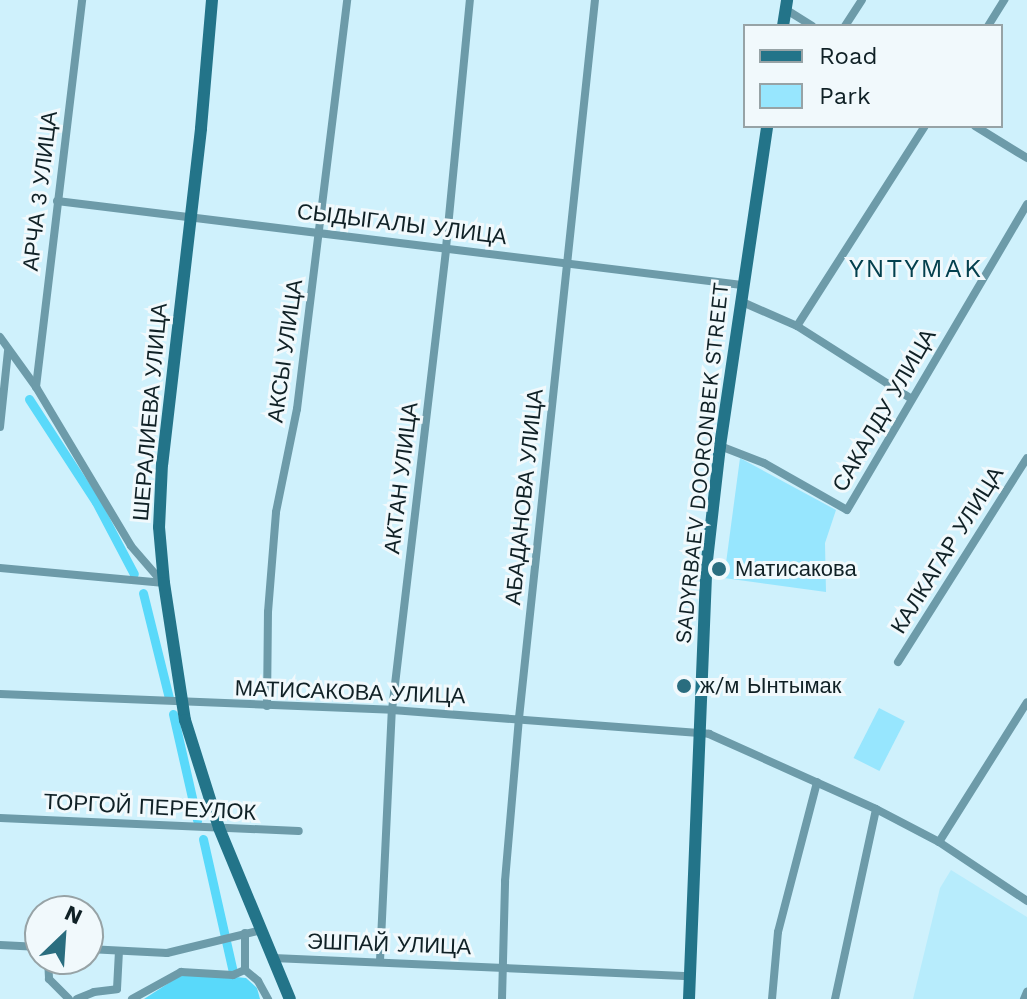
<!DOCTYPE html>
<html>
<head>
<meta charset="utf-8">
<style>
  body { margin:0 }
  #map { position:relative; width:1027px; height:999px; overflow:hidden; background:#cff1fc; font-family:"Work Sans",sans-serif }
  div>[style] { position:absolute }
  [style*='--x'] { left:calc(var(--x)*1px); top:calc(var(--y)*1px); width:calc(var(--w)*1px); rotate:calc(var(--a)*1deg) }
  .built>* { inset:0; background:#b7ecfc }
  .green>* { inset:0; background:#97e6fe; transform-origin:0 0 }
  .water>* { inset:0; background:#59d9fa }
  .canal>* { height:9px; margin:-4.5px; padding:0 4.5px; transform-origin:4.5px; border-radius:4.5px; background:#59d9fa }
  .street>* { height:8px; margin:-4px; padding:0 4px; transform-origin:4px; border-radius:4px; background:#6d9ba9 }
  .secondary>* { height:12px; margin:-6px; padding:0 6px; transform-origin:6px; border-radius:6px; background:#237489 }
  .dots>* { width:22px; height:22px; translate:-50% -50%; box-sizing:border-box; border:4px solid #f1f9fc; border-radius:50% }
  span { translate:-50% -50%; white-space:nowrap; text-align:center; line-height:1.15; -webkit-text-stroke:6px #f1f9fc; paint-order:stroke }
  .street-label { font-size:22px; color:#102126 }
  .poi-label { font-size:22px; color:#102126 }
  .left { translate:0 -50%; text-align:left }
  .quarter-label { font-size:26px; color:#04404e; letter-spacing:2px }
  .legend { position:absolute; left:743px; top:24px; width:260px; height:104px; box-sizing:border-box; background:#f1f9fc; border:2px solid #97a3a6; margin:0; padding:10px 14px; list-style:none; font-size:24px; color:#102126 }
  .legend li { display:flex; align-items:center; gap:16px; height:40px }
  .legend b { width:40px; border:2px solid #97a3a6 }
  .north { position:absolute; left:24px; top:895px; width:80px; height:80px; box-sizing:border-box; background:#f1f9fc; border:2px solid #97a3a6; border-radius:50%; rotate:25deg; font-size:22px; font-weight:700; line-height:32px; text-align:center; color:#102126 }
  .north::after { content:''; display:block; margin:auto; width:28px; height:36px; background:#2a6d7f; clip-path:polygon(50% 0,100% 100%,50% 72%,0 100%) }
</style>
</head>
<body>
<div id="map">
  <div class="built">
    <i style="clip-path:polygon(951px 870px,1027px 917px,1027px 999px,913px 999px,940px 888px)"></i>
  </div>
  <div class="green">
    <i style="clip-path:polygon(740px 458px,836px 510px,825px 543px,826px 592px,724px 578px)"></i>
    <i style="left:879px;top:708px;width:29px;height:56px;rotate:27deg"></i>
  </div>
  <div class="water">
    <i style="clip-path:polygon(193px 973px,246px 978px,257px 988px,260px 999px,144px 999px,178px 977px)"></i>
  </div>
  <div class="canal">
    <i style="--x:29;--y:399;--w:123;--a:57"></i>
    <i style="--x:96;--y:502;--w:81;--a:62.2"></i>
    <i style="--x:143;--y:593;--w:108;--a:76.1"></i>
    <i style="--x:173;--y:714;--w:109;--a:77.2"></i>
    <i style="--x:203;--y:839;--w:136;--a:77.3"></i>
  </div>
  <div class="street">
    <i style="--x:785;--y:9;--w:32;--a:32"></i>
    <i style="--x:845;--y:26;--w:31;--a:-57"></i>
    <i style="--x:988;--y:26;--w:31;--a:-58"></i>
    <i style="--x:975;--y:126;--w:61;--a:31.6"></i>
    <i style="--x:57;--y:201;--w:690;--a:6.99"></i>
    <i style="--x:740;--y:301;--w:62;--a:23.7"></i>
    <i style="--x:797;--y:326;--w:134;--a:32.5"></i>
    <i style="--x:797;--y:326;--w:237;--a:-57.4"></i>
    <i style="--x:0;--y:337;--w:62;--a:54.2"></i>
    <i style="--x:36;--y:387;--w:185;--a:59.1"></i>
    <i style="--x:131;--y:546;--w:49;--a:49.1"></i>
    <i style="--x:36;--y:387;--w:390;--a:-83.2"></i>
    <i style="--x:0;--y:427;--w:76;--a:-84"></i>
    <i style="--x:720;--y:446;--w:47;--a:21.1"></i>
    <i style="--x:764;--y:463;--w:95;--a:29.5"></i>
    <i style="--x:847;--y:510;--w:355;--a:-59.5"></i>
    <i style="--x:0;--y:568;--w:165;--a:5.2"></i>
    <i style="--x:898;--y:662;--w:241;--a:-57.7"></i>
    <i style="--x:0;--y:694;--w:392;--a:2.3"></i>
    <i style="--x:392;--y:710;--w:318;--a:4.3"></i>
    <i style="--x:709;--y:734;--w:183;--a:24.2"></i>
    <i style="--x:876;--y:809;--w:71;--a:27.6"></i>
    <i style="--x:939;--y:842;--w:106;--a:33.8"></i>
    <i style="--x:267;--y:706;--w:94;--a:-89.4"></i>
    <i style="--x:268;--y:612;--w:100;--a:-85.4"></i>
    <i style="--x:276;--y:512;--w:105;--a:-78.5"></i>
    <i style="--x:297;--y:409;--w:412;--a:-83"></i>
    <i style="--x:0;--y:818;--w:299;--a:2.5"></i>
    <i style="--x:939;--y:842;--w:165;--a:-57.8"></i>
    <i style="--x:245;--y:933;--w:37;--a:90"></i>
    <i style="--x:245;--y:970;--w:17;--a:40"></i>
    <i style="--x:258;--y:981;--w:21;--a:61"></i>
    <i style="--x:0;--y:945;--w:40;--a:2.9"></i>
    <i style="--x:88;--y:949;--w:79;--a:2.9"></i>
    <i style="--x:167;--y:953;--w:97;--a:-13.7"></i>
    <i style="--x:273;--y:958;--w:417;--a:2.5"></i>
    <i style="--x:48;--y:959;--w:20;--a:87"></i>
    <i style="--x:49;--y:979;--w:28;--a:45"></i>
    <i style="--x:380;--y:961;--w:251;--a:-87.3"></i>
    <i style="--x:392;--y:710;--w:465;--a:-83.3"></i>
    <i style="--x:446;--y:248;--w:249;--a:-84.5"></i>
    <i style="--x:77;--y:999;--w:18;--a:-22"></i>
    <i style="--x:94;--y:992;--w:23;--a:-7"></i>
    <i style="--x:117;--y:989;--w:38;--a:-87"></i>
    <i style="--x:132;--y:999;--w:56;--a:-28.9"></i>
    <i style="--x:181;--y:972;--w:52;--a:3.3"></i>
    <i style="--x:233;--y:975;--w:13;--a:-23"></i>
    <i style="--x:502;--y:999;--w:118;--a:-88.5"></i>
    <i style="--x:505;--y:881;--w:164;--a:-85.1"></i>
    <i style="--x:519;--y:718;--w:722;--a:-83.96"></i>
    <i style="--x:772;--y:999;--w:67;--a:-84.9"></i>
    <i style="--x:778;--y:932;--w:155;--a:-75.4"></i>
    <i style="--x:835;--y:999;--w:194;--a:-77.8"></i>
    <i style="--x:1024;--y:999;--w:8;--a:-67"></i>
  </div>
  <div class="secondary">
    <i style="--x:212;--y:0;--w:129;--a:94.9"></i>
    <i style="--x:201;--y:129;--w:337;--a:96.6"></i>
    <i style="--x:162;--y:464;--w:63;--a:92.7"></i>
    <i style="--x:159;--y:527;--w:56;--a:84.9"></i>
    <i style="--x:164;--y:583;--w:139;--a:81.3"></i>
    <i style="--x:185;--y:720;--w:113;--a:72.5"></i>
    <i style="--x:219;--y:828;--w:185;--a:67.5"></i>
    <i style="--x:783;--y:26;--w:26;--a:-81"></i>
    <i style="--x:689;--y:999;--w:430;--a:-87.7"></i>
    <i style="--x:706;--y:569;--w:124;--a:-83.5"></i>
    <i style="--x:720;--y:446;--w:323;--a:-81.6"></i>
  </div>
  <div class="dots">
    <i style="left:719px;top:569px;background:#2a6d7f"></i>
    <i style="left:684px;top:686px;background:#2a6d7f"></i>
  </div>
  <div class="street-label">
    <span style="left:40px;top:191px;rotate:-83deg">АРЧА 3 УЛИЦА</span>
    <span style="left:402px;top:224px;rotate:7deg">СЫДЫГАЛЫ УЛИЦА</span>
    <span style="left:285px;top:351px;rotate:-82deg">АКСЫ УЛИЦА</span>
    <span style="left:884px;top:410px;rotate:-60deg">САКАЛДУ УЛИЦА</span>
    <span style="left:150px;top:412px;rotate:-85deg">ШЕРАЛИЕВА УЛИЦА</span>
    <span style="left:702px;top:463px;rotate:-84deg">SADYRBAEV DOORONBEK STREET</span>
    <span style="left:401px;top:478px;rotate:-83deg">АКТАН УЛИЦА</span>
    <span style="left:524px;top:497px;rotate:-84deg">АБАДАНОВА УЛИЦА</span>
    <span style="left:947px;top:550px;rotate:-58deg">КАЛКАГАР УЛИЦА</span>
    <span style="left:350px;top:692px;rotate:2deg">МАТИСАКОВА УЛИЦА</span>
    <span style="left:150px;top:807px;rotate:3deg">ТОРГОЙ ПЕРЕУЛОК</span>
    <span style="left:389px;top:944px;rotate:2deg">ЭШПАЙ УЛИЦА</span>
  </div>
  <div class="poi-label">
    <span class="left" style="left:735px;top:569px">Матисакова</span>
    <span class="left" style="left:700px;top:686px">ж/м Ынтымак</span>
  </div>
  <div class="quarter-label">
    <span style="left:916px;top:269px">YNTYMAK</span>
  </div>
  <ul class="legend">
  <li><b style="height:10px;background:#237489"></b>Road</li>
  <li><b style="height:22px;background:#97e6fe"></b>Park</li>
  </ul>
  <div class="north">N</div>
</div>
</body>
</html>
